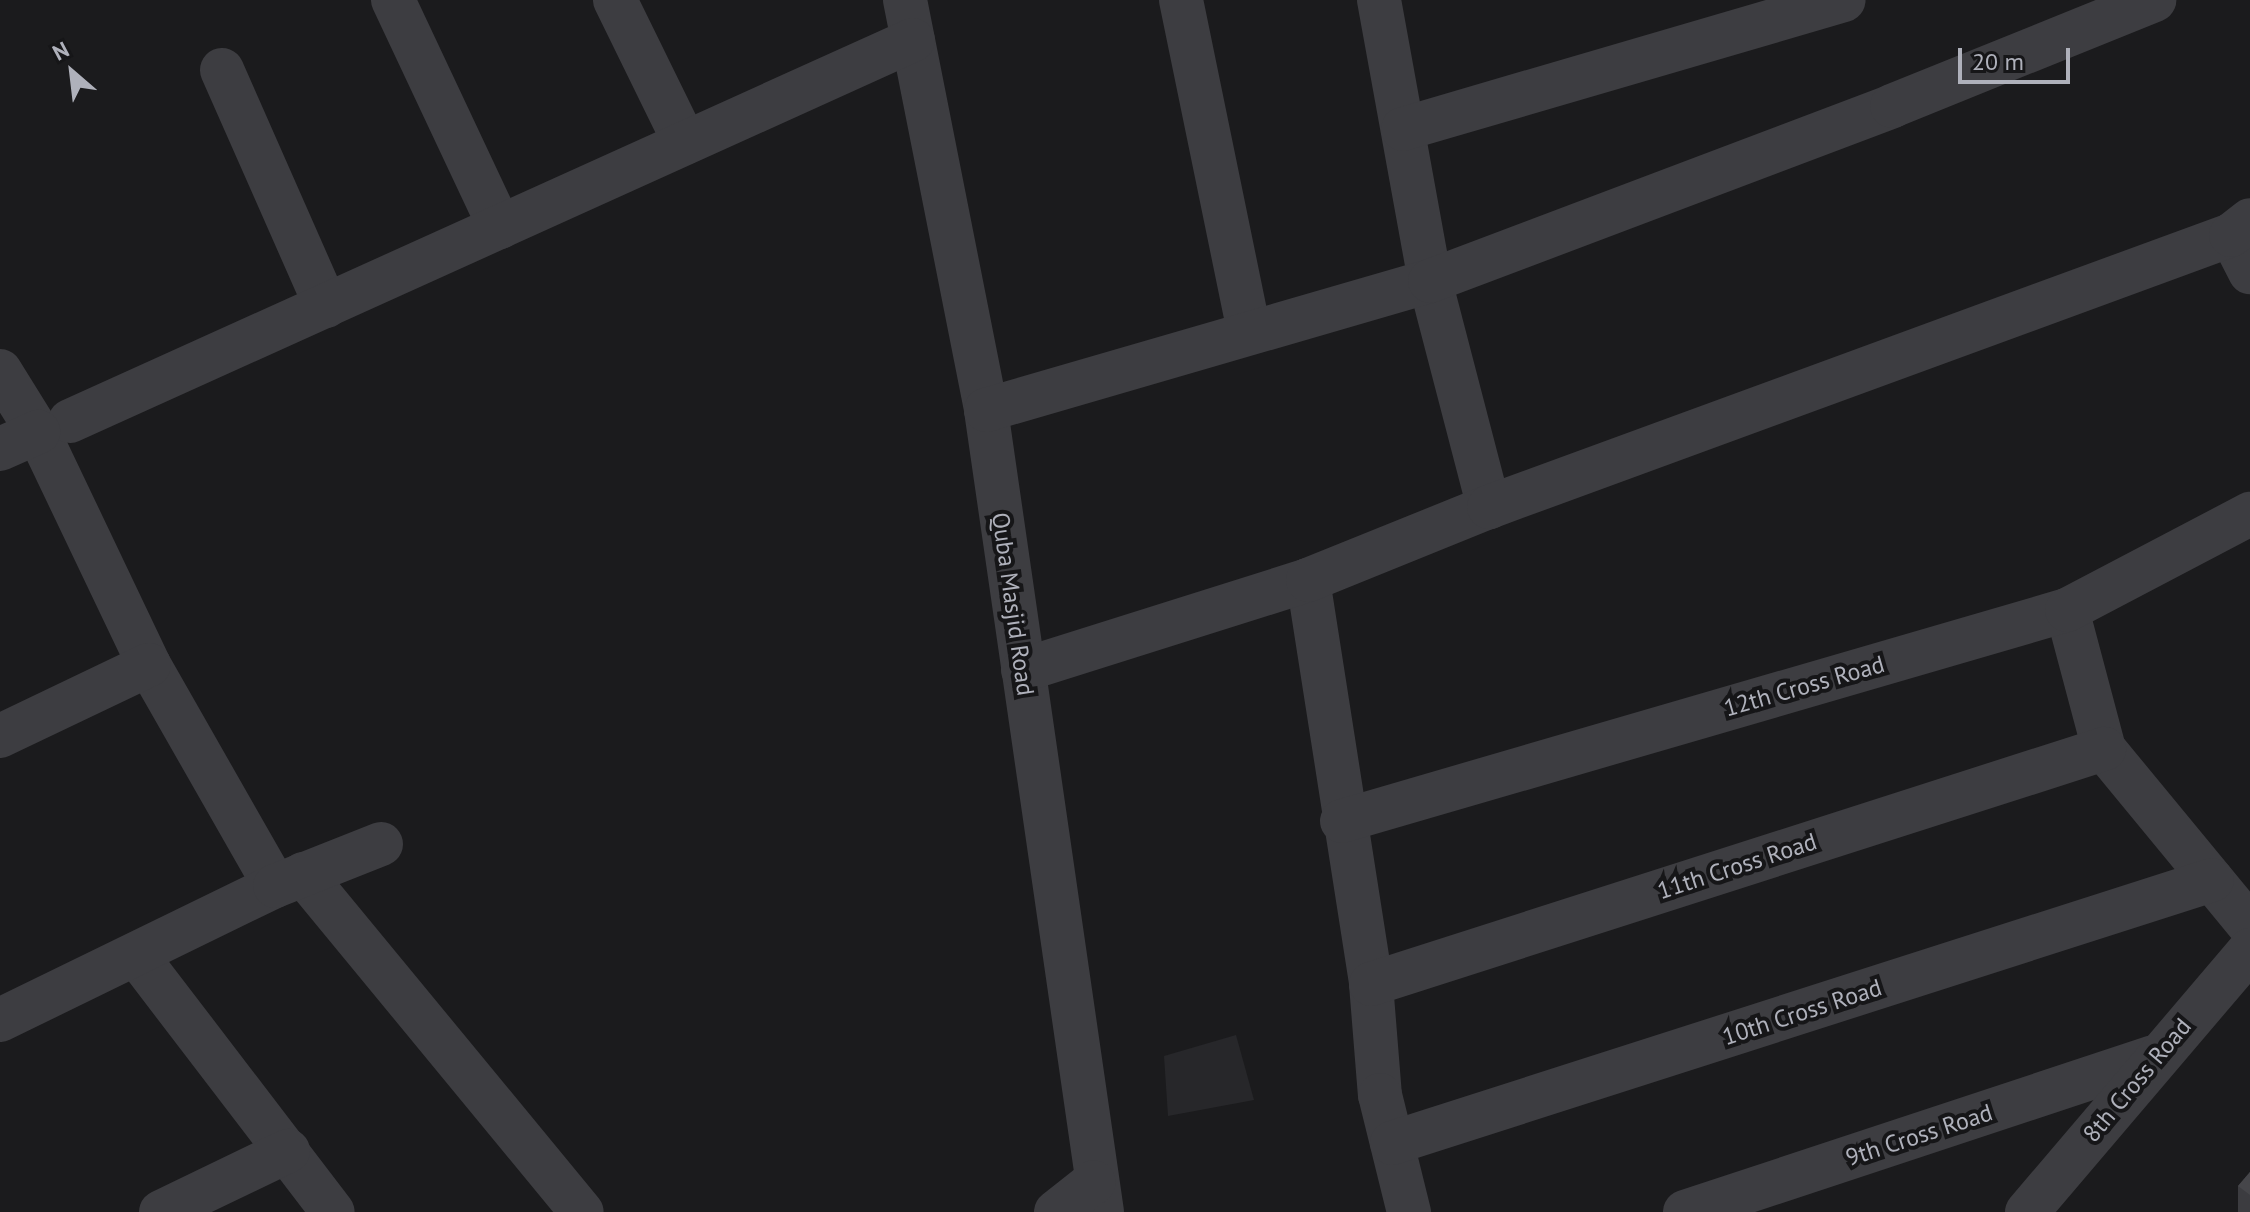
<!DOCTYPE html>
<html>
<head>
<meta charset="utf-8">
<style>
  body { margin:0 }
  #map { position:relative; width:2250px; height:1212px; overflow:hidden; background:#1b1b1d; font-family:"PT Sans",sans-serif }
  div>[style] { position:absolute }
  [style*='--x'] { left:calc(var(--x)*1px); top:calc(var(--y)*1px); width:calc(var(--w)*1px); rotate:calc(var(--a)*1deg) }
  .built>* { inset:0; background:#27272a }
  .minor>* { height:44px; margin:-22px; padding:0 22px; transform-origin:22px; border-radius:22px; background:#3d3d41 }
  .wall>* { inset:0; background:#3c3c40 }
  .building>* { inset:0; background:#46464a }
  span { translate:-50% -50%; white-space:nowrap; text-align:center; line-height:1.15; -webkit-text-stroke:8px #161618; paint-order:stroke }
  .street-label { font-size:24px; color:#afb1bb }
  .north { position:absolute; left:32px; top:32px; width:80px; height:80px; -webkit-text-stroke:6px #161618; paint-order:stroke; rotate:332deg; font-size:22px; font-weight:700; line-height:32px; text-align:center; color:#afb1bb }
  .north::after { content:''; display:block; margin:auto; width:28px; height:36px; background:#afb1bb; clip-path:polygon(50% 0,100% 100%,50% 72%,0 100%) }
  .scale { position:absolute; left:1958px; top:48px; width:112px; height:36px; box-sizing:border-box; border:4px solid #afb1bb; border-top:0; padding-left:10px; font-size:24px; line-height:28px; white-space:nowrap; color:#afb1bb; -webkit-text-stroke:6px #161618; paint-order:stroke }
</style>
</head>
<body>
<div id="map">
  <div class="built">
    <i style="clip-path:polygon(1236px 1035px,1254px 1100px,1168px 1116px,1164px 1056px)"></i>
  </div>
  <div class="minor">
    <i style="--x:393;--y:0;--w:251;--a:64.8"></i>
    <i style="--x:615;--y:0;--w:159;--a:63.9"></i>
    <i style="--x:905;--y:0;--w:418;--a:78.8"></i>
    <i style="--x:986;--y:410;--w:810;--a:81.77"></i>
    <i style="--x:1181;--y:0;--w:337;--a:78.4"></i>
    <i style="--x:1379;--y:0;--w:286;--a:79.7"></i>
    <i style="--x:1430;--y:281;--w:234;--a:75.4"></i>
    <i style="--x:222;--y:70;--w:258;--a:66.2"></i>
    <i style="--x:1403;--y:129;--w:459;--a:-16.3"></i>
    <i style="--x:2231;--y:235;--w:42;--a:62.8"></i>
    <i style="--x:0;--y:371;--w:72;--a:58.1"></i>
    <i style="--x:38;--y:432;--w:258;--a:64.5"></i>
    <i style="--x:149;--y:665;--w:254;--a:60.3"></i>
    <i style="--x:986;--y:410;--w:462;--a:-16.2"></i>
    <i style="--x:1430;--y:281;--w:494;--a:-20.7"></i>
    <i style="--x:1892;--y:106;--w:283;--a:-22"></i>
    <i style="--x:70;--y:421;--w:925;--a:-24.32"></i>
    <i style="--x:0;--y:449;--w:42;--a:-24.1"></i>
    <i style="--x:1308;--y:580;--w:409;--a:81.1"></i>
    <i style="--x:1371;--y:984;--w:111;--a:85.4"></i>
    <i style="--x:1380;--y:1095;--w:121;--a:76.1"></i>
    <i style="--x:2067;--y:610;--w:144;--a:75.1"></i>
    <i style="--x:2104;--y:749;--w:229;--a:50.5"></i>
    <i style="--x:1023;--y:670;--w:299;--a:-17.5"></i>
    <i style="--x:1308;--y:580;--w:195;--a:-22"></i>
    <i style="--x:1489;--y:507;--w:790;--a:-20.13"></i>
    <i style="--x:2231;--y:235;--w:24;--a:-38"></i>
    <i style="--x:0;--y:736;--w:165;--a:-25.5"></i>
    <i style="--x:1342;--y:821;--w:755;--a:-16.23"></i>
    <i style="--x:2067;--y:610;--w:207;--a:-27.7"></i>
    <i style="--x:303;--y:874;--w:438;--a:50.5"></i>
    <i style="--x:137;--y:956;--w:322;--a:52.6"></i>
    <i style="--x:1371;--y:984;--w:770;--a:-17.78"></i>
    <i style="--x:0;--y:1020;--w:306;--a:-26"></i>
    <i style="--x:275;--y:886;--w:114;--a:-21.6"></i>
    <i style="--x:1392;--y:1143;--w:861;--a:-17.78"></i>
    <i style="--x:161;--y:1212;--w:141;--a:-25.7"></i>
    <i style="--x:1056;--y:1212;--w:48;--a:-38.3"></i>
    <i style="--x:1685;--y:1212;--w:493;--a:-18.3"></i>
    <i style="--x:2027;--y:1212;--w:344;--a:-49.6"></i>
  </div>
  <div class="wall">
    <i style="clip-path:polygon(2250px 1172px,2250px 1212px,2238px 1212px,2238px 1186px)"></i>
  </div>
  <div class="building">
    <i style="clip-path:polygon(2250px 1172px,2250px 1195px,2238px 1186px)"></i>
  </div>
  <div class="street-label">
    <span style="left:1013px;top:604px;rotate:82deg">Quba Masjid Road</span>
    <span style="left:1804px;top:686px;rotate:-16deg">12th Cross Road</span>
    <span style="left:1737px;top:866px;rotate:-18deg">11th Cross Road</span>
    <span style="left:1802px;top:1012px;rotate:-18deg">10th Cross Road</span>
    <span style="left:2137px;top:1080px;rotate:-50deg">8th Cross Road</span>
    <span style="left:1919px;top:1135px;rotate:-18deg">9th Cross Road</span>
  </div>
  <div class="north">N</div>
  <div class="scale">20 m</div>
</div>
</body>
</html>
